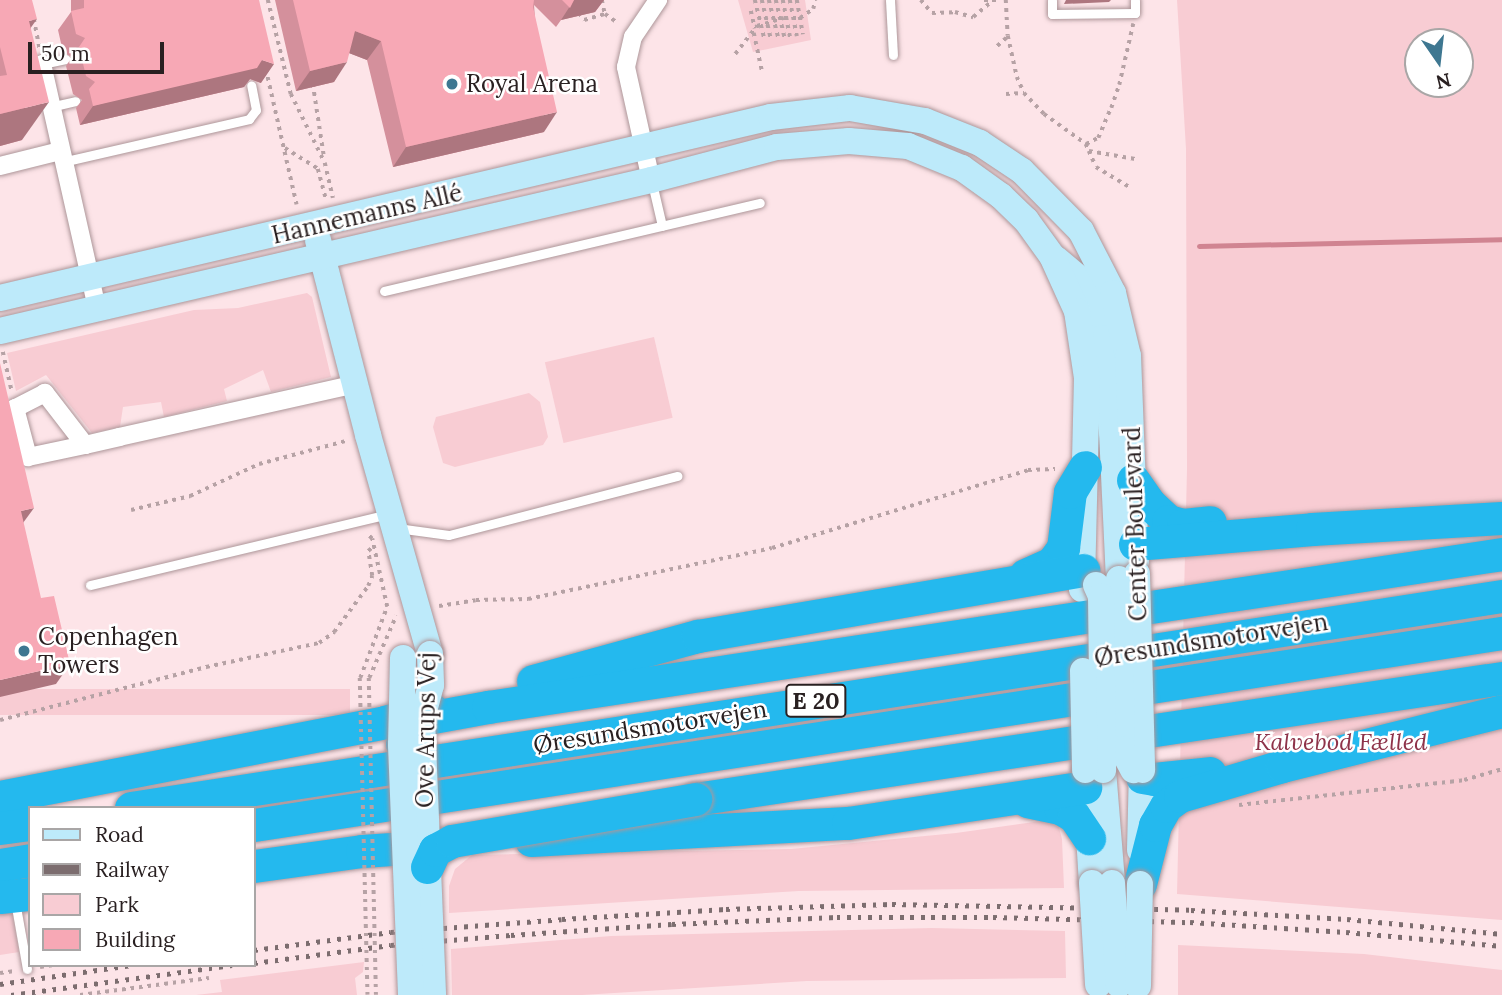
<!DOCTYPE html>
<html>
<head>
<meta charset="utf-8">
<style>
  body { margin:0 }
  #map { position:relative; width:1502px; height:995px; overflow:hidden; background:#fde4e8; font-family:Lora,serif }
  div>[style] { position:absolute }
  [style*='--x'] { left:calc(var(--x)*1px); top:calc(var(--y)*1px); width:calc(var(--w)*1px); rotate:calc(var(--a)*1deg) }
  .green>* { inset:0; background:#f8ccd3; transform-origin:0 0 }
  .stream>* { height:5px; margin:-2.5px; padding:0 2.5px; transform-origin:2.5px; border-radius:2.5px; background:#d08491 }
  .path>* { height:3.5px; margin-top:-1.75px; transform-origin:0; background:repeating-linear-gradient(90deg,#b6a2a5 0 3.5px,transparent 0 8.5px) }
  .roads { filter:drop-shadow(0 0 2px #ad9699) drop-shadow(0 0 2px #ad9699) }
  .lane>* { height:9px; margin:-4.5px; padding:0 4.5px; transform-origin:4.5px; border-radius:4.5px; background:#fff }
  .street>* { height:18px; margin:-9px; padding:0 9px; transform-origin:9px; border-radius:9px; background:#fff }
  .secondary>* { height:26px; margin:-13px; padding:0 13px; transform-origin:13px; border-radius:13px; background:#bdeafa }
  .highway>* { height:33px; margin:-16.5px; padding:0 16.5px; transform-origin:16.5px; border-radius:16.5px; background:#24b9ee }
  .rail>* { height:5px; margin-top:-2.5px; transform-origin:0; background:repeating-linear-gradient(90deg,#7c6d6f 0 3.5px,transparent 0 10.5px) }
  .path-bridge>* { height:3.5px; margin-top:-1.75px; transform-origin:0; background:repeating-linear-gradient(90deg,#b6a2a5 0 3.5px,transparent 0 8.5px) }
  .bridges { filter:drop-shadow(0 0 2px #ad9699) drop-shadow(0 0 2px #ad9699) }
  .secondary-bridge>* { height:26px; margin:-13px; padding:0 13px; transform-origin:13px; border-radius:13px; background:#bdeafa }
  .highway-bridge>* { height:33px; margin:-16.5px; padding:0 16.5px; transform-origin:16.5px; border-radius:16.5px; background:#24b9ee }
  .wall>* { inset:0; background:#d4909c }
  .shaded-wall>* { inset:0; background:#ad767f }
  .building>* { inset:0; background:#f7a8b5 }
  .dots>* { width:19px; height:19px; translate:-50% -50%; box-sizing:border-box; border:4px solid #fff; border-radius:50% }
  span { translate:-50% -50%; white-space:nowrap; text-align:center; line-height:1.15; -webkit-text-stroke:5px #fff; paint-order:stroke }
  .shield-label span { padding:2px 5px; background:#fff; border:2px solid; border-radius:5px; -webkit-text-stroke-width:0 }
  .shield-label { font-size:23px; color:#292021; font-weight:700 }
  .poi-label { font-size:24px; color:#292021 }
  .left { translate:0 -50%; text-align:left }
  .street-label { font-size:24px; color:#292021 }
  .park-label { font-size:24px; color:#8e334a; font-style:italic }
  .legend { position:absolute; left:28px; top:806px; width:228px; height:161px; box-sizing:border-box; background:#fff; border:2px solid #a9a6a6; margin:0; padding:9px 12px; list-style:none; font-size:21px; color:#292021 }
  .legend li { display:flex; align-items:center; gap:14px; height:35px }
  .legend b { width:35px; border:2px solid #a9a6a6 }
  .north { position:absolute; left:1404px; top:28px; width:70px; height:70px; box-sizing:border-box; background:#fff; border:2px solid #a9a6a6; border-radius:50%; rotate:166deg; font-size:19px; font-weight:700; line-height:28px; text-align:center; color:#292021 }
  .north::after { content:''; display:block; margin:auto; width:24px; height:32px; background:#3e7791; clip-path:polygon(50% 0,100% 100%,50% 72%,0 100%) }
  .scale { position:absolute; left:28px; top:42px; width:136px; height:32px; box-sizing:border-box; border:4px solid #292021; border-top:0; padding-left:9px; font-size:21px; line-height:24px; white-space:nowrap; color:#292021; -webkit-text-stroke:5px #fff; paint-order:stroke }
</style>
</head>
<body>
<div id="map">
  <div class="green">
    <i style="clip-path:polygon(738px 0,805px 0,811px 40px,753px 52px)"></i>
    <i style="clip-path:polygon(evenodd,1177px 0,1502px 0,1502px 920px,1177px 894px,1187px 469px,1186px 149px,1177px 0,1418px 42px,1460px 42px,1460px 84px,1418px 84px,1418px 42px)"></i>
    <i style="clip-path:polygon(307px 293px,312px 297px,331px 377px,271px 392px,263px 370px,224px 389px,227px 401px,164px 417px,161px 402px,123px 407px,120px 427px,92px 433px,46px 375px,16px 391px,7px 353px,194px 310px,238px 308px)"></i>
    <i style="left:654px;top:337px;width:83px;height:112px;rotate:77deg"></i>
    <i style="clip-path:polygon(529px 393px,540px 402px,548px 437px,543px 445px,455px 467px,443px 463px,433px 427px,436px 417px)"></i>
    <i style="left:350px;top:689px;width:26px;height:356px;rotate:90deg"></i>
    <i style="clip-path:polygon(1048px 820px,1058px 824px,1062px 839px,1064px 888px,799px 891px,449px 913px,449px 886px,455px 869px,472px 855px,791px 849px,956px 833px)"></i>
    <i style="clip-path:polygon(11px 906px,19px 952px,0 955px,0 907px)"></i>
    <i style="clip-path:polygon(932px 928px,1065px 931px,1066px 978px,807px 981px,582px 995px,452px 995px,451px 949px,611px 936px)"></i>
    <i style="clip-path:polygon(1178px 945px,1364px 954px,1502px 970px,1502px 995px,1178px 995px)"></i>
    <i style="clip-path:polygon(364px 962px,363px 972px,355px 978px,357px 995px,196px 995px,222px 992px,220px 980px)"></i>
  </div>
  <div class="stream">
    <i style="--x:1199;--y:246;--w:303;--a:-1.3"></i>
  </div>
  <div class="path">
    <i style="--x:268;--y:0;--w:97;--a:76.3"></i>
    <i style="--x:291;--y:94;--w:77;--a:63.8"></i>
    <i style="--x:325;--y:163;--w:36;--a:77"></i>
    <i style="--x:602;--y:0;--w:14;--a:78"></i>
    <i style="--x:605;--y:14;--w:16;--a:35"></i>
    <i style="--x:755;--y:0;--w:42;--a:76.3"></i>
    <i style="--x:762;--y:0;--w:40;--a:77"></i>
    <i style="--x:769;--y:0;--w:38;--a:76"></i>
    <i style="--x:776;--y:0;--w:40;--a:77"></i>
    <i style="--x:783;--y:0;--w:38;--a:79"></i>
    <i style="--x:790;--y:0;--w:37;--a:79"></i>
    <i style="--x:797;--y:0;--w:35;--a:80"></i>
    <i style="--x:921;--y:0;--w:17;--a:50"></i>
    <i style="--x:932;--y:13;--w:23;--a:-2"></i>
    <i style="--x:955;--y:12;--w:19;--a:16"></i>
    <i style="--x:973;--y:17;--w:25;--a:-40"></i>
    <i style="--x:984;--y:0;--w:15;--a:0"></i>
    <i style="--x:1006;--y:0;--w:36;--a:87"></i>
    <i style="--x:1008;--y:36;--w:42;--a:77.6"></i>
    <i style="--x:1017;--y:77;--w:17;--a:66"></i>
    <i style="--x:1024;--y:93;--w:29;--a:46"></i>
    <i style="--x:1044;--y:114;--w:52;--a:35.5"></i>
    <i style="--x:1086;--y:144;--w:13;--a:-27"></i>
    <i style="--x:1098;--y:138;--w:33;--a:-67"></i>
    <i style="--x:1111;--y:108;--w:24;--a:-71"></i>
    <i style="--x:1119;--y:85;--w:63;--a:-77.1"></i>
    <i style="--x:751;--y:11;--w:18;--a:77"></i>
    <i style="--x:579;--y:13;--w:9;--a:54"></i>
    <i style="--x:584;--y:20;--w:22;--a:-16"></i>
    <i style="--x:34;--y:19;--w:32;--a:79"></i>
    <i style="--x:754;--y:33;--w:38;--a:78"></i>
    <i style="--x:997;--y:46;--w:15;--a:-42"></i>
    <i style="--x:735;--y:54;--w:36;--a:-52"></i>
    <i style="--x:757;--y:26;--w:28;--a:-17"></i>
    <i style="--x:784;--y:18;--w:16;--a:0"></i>
    <i style="--x:800;--y:18;--w:16;--a:-35"></i>
    <i style="--x:813;--y:9;--w:9;--a:-77"></i>
    <i style="--x:266;--y:69;--w:139;--a:77.2"></i>
    <i style="--x:313;--y:84;--w:73;--a:81.3"></i>
    <i style="--x:1006;--y:94;--w:18;--a:-3"></i>
    <i style="--x:1086;--y:144;--w:8;--a:67"></i>
    <i style="--x:1089;--y:151;--w:47;--a:9.9"></i>
    <i style="--x:285;--y:148;--w:39;--a:32"></i>
    <i style="--x:318;--y:169;--w:31;--a:75"></i>
    <i style="--x:1089;--y:151;--w:17;--a:66"></i>
    <i style="--x:1096;--y:167;--w:41;--a:31"></i>
    <i style="--x:3;--y:352;--w:41;--a:77.3"></i>
    <i style="--x:131;--y:510;--w:61;--a:-13.3"></i>
    <i style="--x:190;--y:496;--w:76;--a:-24.9"></i>
    <i style="--x:259;--y:464;--w:93;--a:-14.9"></i>
    <i style="--x:439;--y:606;--w:37;--a:-9"></i>
    <i style="--x:476;--y:600;--w:52;--a:-1.1"></i>
    <i style="--x:528;--y:599;--w:249;--a:-11.8"></i>
    <i style="--x:772;--y:548;--w:268;--a:-16.9"></i>
    <i style="--x:1028;--y:470;--w:27;--a:-2"></i>
    <i style="--x:360;--y:678;--w:76;--a:-69.2"></i>
    <i style="--x:387;--y:607;--w:70;--a:-102.4"></i>
    <i style="--x:372;--y:539;--w:8;--a:-135"></i>
    <i style="--x:369;--y:678;--w:68;--a:-66.5"></i>
    <i style="--x:0;--y:720;--w:213;--a:-14.4"></i>
    <i style="--x:206;--y:667;--w:116;--a:-12"></i>
    <i style="--x:319;--y:643;--w:19;--a:-36"></i>
    <i style="--x:334;--y:632;--w:57;--a:-53.5"></i>
    <i style="--x:368;--y:586;--w:11;--a:-68"></i>
    <i style="--x:372;--y:576;--w:25;--a:-99"></i>
    <i style="--x:368;--y:551;--w:8;--a:-40"></i>
    <i style="--x:1239;--y:805;--w:226;--a:-6.3"></i>
    <i style="--x:1464;--y:780;--w:40;--a:-16"></i>
    <i style="--x:40;--y:967;--w:14;--a:-8"></i>
    <i style="--x:0;--y:973;--w:15;--a:-8"></i>
    <i style="--x:80;--y:995;--w:130;--a:-7.5"></i>
  </div>
  <div class="roads">
    <div class="lane">
      <i style="--x:890;--y:0;--w:55;--a:86.9"></i>
      <i style="--x:1052;--y:0;--w:14;--a:90"></i>
      <i style="--x:1052;--y:14;--w:83;--a:-0.7"></i>
      <i style="--x:1135;--y:13;--w:13;--a:-90"></i>
      <i style="--x:42;--y:64;--w:24;--a:-12"></i>
      <i style="--x:50;--y:107;--w:26;--a:-13"></i>
      <i style="--x:62;--y:162;--w:192;--a:-12.9"></i>
      <i style="--x:249;--y:119;--w:11;--a:-52"></i>
      <i style="--x:256;--y:110;--w:25;--a:-101"></i>
      <i style="--x:652;--y:183;--w:44;--a:76.9"></i>
      <i style="--x:384;--y:291;--w:386;--a:-13.2"></i>
      <i style="--x:397;--y:528;--w:52;--a:7.7"></i>
      <i style="--x:449;--y:535;--w:236;--a:-14.5"></i>
      <i style="--x:90;--y:585;--w:305;--a:-13.4"></i>
      <i style="--x:15;--y:901;--w:69;--a:80"></i>
    </div>
    <div class="street">
      <i style="--x:42;--y:64;--w:250;--a:77.3"></i>
      <i style="--x:0;--y:166;--w:62;--a:-14"></i>
      <i style="--x:651;--y:180;--w:116;--a:-102.5"></i>
      <i style="--x:626;--y:67;--w:31;--a:-77"></i>
      <i style="--x:633;--y:37;--w:45;--a:-56"></i>
      <i style="--x:85;--y:445;--w:66;--a:-127.6"></i>
      <i style="--x:45;--y:393;--w:34;--a:153"></i>
      <i style="--x:15;--y:408;--w:51;--a:75.1"></i>
      <i style="--x:28;--y:457;--w:58;--a:-11.9"></i>
      <i style="--x:85;--y:445;--w:35;--a:-13"></i>
      <i style="--x:119;--y:437;--w:243;--a:-12.6"></i>
    </div>
    <div class="secondary">
      <i style="--x:318;--y:240;--w:201;--a:75.6"></i>
      <i style="--x:368;--y:435;--w:228;--a:74.2"></i>
      <i style="--x:1056;--y:259;--w:38;--a:40"></i>
      <i style="--x:1085;--y:283;--w:58;--a:72.8"></i>
      <i style="--x:1102;--y:338;--w:95;--a:83.9"></i>
      <i style="--x:1112;--y:432;--w:147;--a:87.3"></i>
      <i style="--x:0;--y:298;--w:792;--a:-13.21"></i>
      <i style="--x:771;--y:117;--w:80;--a:-6.5"></i>
      <i style="--x:850;--y:108;--w:76;--a:9.8"></i>
      <i style="--x:925;--y:121;--w:59;--a:21.8"></i>
      <i style="--x:980;--y:143;--w:50;--a:33.7"></i>
      <i style="--x:1022;--y:171;--w:84;--a:45.5"></i>
      <i style="--x:1081;--y:231;--w:70;--a:62.7"></i>
      <i style="--x:1113;--y:293;--w:65;--a:76.6"></i>
      <i style="--x:1128;--y:356;--w:206;--a:87.8"></i>
      <i style="--x:0;--y:331;--w:668;--a:-13.06"></i>
      <i style="--x:651;--y:180;--w:130;--a:-14.7"></i>
      <i style="--x:777;--y:147;--w:72;--a:-4.8"></i>
      <i style="--x:849;--y:141;--w:59;--a:4.8"></i>
      <i style="--x:908;--y:146;--w:58;--a:22.2"></i>
      <i style="--x:962;--y:168;--w:48;--a:35.7"></i>
      <i style="--x:1001;--y:196;--w:35;--a:44"></i>
      <i style="--x:1026;--y:220;--w:44;--a:54.2"></i>
      <i style="--x:1052;--y:256;--w:60;--a:65.6"></i>
      <i style="--x:1077;--y:311;--w:68;--a:81.5"></i>
      <i style="--x:1087;--y:378;--w:211;--a:91.4"></i>
      <i style="--x:1085;--y:770;--w:113;--a:86.5"></i>
      <i style="--x:1103;--y:770;--w:113;--a:85.4"></i>
      <i style="--x:1140;--y:850;--w:80;--a:-88.6"></i>
    </div>
    <div class="highway">
      <i style="--x:1133;--y:480;--w:29;--a:55"></i>
      <i style="--x:1150;--y:504;--w:25;--a:43"></i>
      <i style="--x:1168;--y:521;--w:16;--a:15"></i>
      <i style="--x:1183;--y:525;--w:27;--a:-6"></i>
      <i style="--x:1135;--y:544;--w:178;--a:-4.8"></i>
      <i style="--x:1312;--y:529;--w:190;--a:-3.3"></i>
      <i style="--x:1025;--y:575;--w:30;--a:-24"></i>
      <i style="--x:1052;--y:563;--w:19;--a:-54"></i>
      <i style="--x:1063;--y:548;--w:56;--a:-82.9"></i>
      <i style="--x:1070;--y:492;--w:29;--a:-59"></i>
      <i style="--x:533;--y:681;--w:171;--a:-15.3"></i>
      <i style="--x:698;--y:636;--w:391;--a:-9.7"></i>
      <i style="--x:402;--y:744;--w:16;--a:-60"></i>
      <i style="--x:410;--y:730;--w:16;--a:-43"></i>
      <i style="--x:422;--y:719;--w:67;--a:-10.3"></i>
      <i style="--x:488;--y:707;--w:1025;--a:-8.58"></i>
      <i style="--x:1142;--y:777;--w:12;--a:9"></i>
      <i style="--x:1154;--y:779;--w:56;--a:-6.1"></i>
      <i style="--x:0;--y:797;--w:392;--a:-11"></i>
      <i style="--x:385;--y:722;--w:48;--a:-15.8"></i>
      <i style="--x:695;--y:799;--w:816;--a:-8.53"></i>
      <i style="--x:1027;--y:801;--w:34;--a:12"></i>
      <i style="--x:1060;--y:808;--w:16;--a:30"></i>
      <i style="--x:1074;--y:816;--w:27;--a:56"></i>
      <i style="--x:131;--y:808;--w:1387;--a:-8.79"></i>
      <i style="--x:254;--y:825;--w:1263;--a:-8.75"></i>
      <i style="--x:0;--y:828;--w:30;--a:-8"></i>
      <i style="--x:531;--y:840;--w:317;--a:-3.1"></i>
      <i style="--x:848;--y:823;--w:240;--a:-8.6"></i>
      <i style="--x:0;--y:865;--w:30;--a:-9"></i>
      <i style="--x:254;--y:866;--w:109;--a:-7.9"></i>
      <i style="--x:362;--y:851;--w:74;--a:-3.9"></i>
      <i style="--x:1140;--y:884;--w:61;--a:-75.7"></i>
      <i style="--x:1155;--y:825;--w:22;--a:-60"></i>
      <i style="--x:1166;--y:806;--w:17;--a:-36"></i>
      <i style="--x:1180;--y:796;--w:106;--a:-16.4"></i>
      <i style="--x:1282;--y:766;--w:227;--a:-14"></i>
      <i style="--x:0;--y:897;--w:30;--a:-6"></i>
    </div>
  </div>
  <div class="rail">
    <i style="--x:254;--y:950;--w:138;--a:-7.5"></i>
    <i style="--x:391;--y:932;--w:171;--a:-4.3"></i>
    <i style="--x:562;--y:919;--w:164;--a:-3.5"></i>
    <i style="--x:726;--y:909;--w:166;--a:-1.7"></i>
    <i style="--x:892;--y:904;--w:299;--a:1.1"></i>
    <i style="--x:1191;--y:910;--w:156;--a:3.3"></i>
    <i style="--x:1347;--y:919;--w:156;--a:5.5"></i>
    <i style="--x:254;--y:963;--w:138;--a:-7.5"></i>
    <i style="--x:391;--y:945;--w:120;--a:-4.8"></i>
    <i style="--x:511;--y:935;--w:161;--a:-3.9"></i>
    <i style="--x:672;--y:924;--w:165;--a:-2.4"></i>
    <i style="--x:837;--y:917;--w:156;--a:0"></i>
    <i style="--x:993;--y:917;--w:197;--a:1.5"></i>
    <i style="--x:1190;--y:922;--w:156;--a:3.7"></i>
    <i style="--x:1346;--y:932;--w:157;--a:5.1"></i>
    <i style="--x:0;--y:984;--w:133;--a:-8.2"></i>
    <i style="--x:11;--y:995;--w:223;--a:-7.7"></i>
  </div>
  <div class="path-bridge">
    <i style="--x:360;--y:678;--w:317;--a:88.6"></i>
    <i style="--x:369;--y:678;--w:317;--a:88.7"></i>
  </div>
  <div class="bridges">
    <div class="secondary-bridge">
      <i style="--x:1137;--y:574;--w:196;--a:88.5"></i>
      <i style="--x:1119;--y:579;--w:170;--a:89"></i>
      <i style="--x:1122;--y:749;--w:24;--a:62"></i>
      <i style="--x:1096;--y:585;--w:12;--a:66"></i>
      <i style="--x:1101;--y:596;--w:174;--a:89.3"></i>
      <i style="--x:430;--y:654;--w:31;--a:88"></i>
      <i style="--x:431;--y:685;--w:35;--a:105"></i>
      <i style="--x:422;--y:719;--w:276;--a:87.7"></i>
      <i style="--x:403;--y:658;--w:87;--a:91.3"></i>
      <i style="--x:401;--y:745;--w:250;--a:87.7"></i>
      <i style="--x:1083;--y:671;--w:99;--a:88.8"></i>
      <i style="--x:1092;--y:883;--w:102;--a:86.6"></i>
      <i style="--x:1112;--y:883;--w:102;--a:86.1"></i>
      <i style="--x:1138;--y:986;--w:102;--a:-88.9"></i>
    </div>
    <div class="highway-bridge">
      <i style="--x:427;--y:867;--w:19;--a:-65"></i>
      <i style="--x:435;--y:850;--w:19;--a:-28"></i>
      <i style="--x:452;--y:841;--w:247;--a:-9.8"></i>
    </div>
  </div>
  <div class="wall">
    <i style="clip-path:polygon(0 0,31px 27px,22px 140px,0 146px)"></i>
    <i style="clip-path:polygon(71px 0,259px 0,261px 83px,250px 79px,244px 87px,80px 125px,76px 108px,82px 100px,73px 94px,66px 66px,72px 57px,63px 52px,58px 30px,71px 12px)"></i>
    <i style="clip-path:polygon(275px 0,604px 0,595px 12px,561px 20px,556px 27px,534px 5px,544px 132px,393px 167px,367px 60px,349px 53px,334px 82px,296px 91px)"></i>
  </div>
  <div class="shaded-wall">
    <i style="clip-path:polygon(574px 0,604px 0,595px 12px,561px 20px)"></i>
    <i style="clip-path:polygon(1066px 0,1111px 0,1109px 2px,1064px 4px)"></i>
    <i style="clip-path:polygon(37px 19px,10px 57px,29px 21px)"></i>
    <i style="clip-path:polygon(355px 31px,381px 41px,367px 60px,341px 50px)"></i>
    <i style="clip-path:polygon(262px 60px,274px 64px,261px 83px,250px 79px,244px 87px,80px 125px,93px 106px)"></i>
    <i style="clip-path:polygon(347px 62px,334px 82px,296px 91px,310px 71px)"></i>
    <i style="clip-path:polygon(49px 102px,22px 140px,0 146px,0 114px)"></i>
    <i style="clip-path:polygon(557px 112px,544px 132px,393px 167px,406px 147px)"></i>
    <i style="clip-path:polygon(34px 508px,20px 527px,21px 511px)"></i>
    <i style="clip-path:polygon(70px 664px,56px 684px,0 697px,0 680px)"></i>
  </div>
  <div class="building">
    <i style="clip-path:polygon(0 0,32px 0,37px 19px,29px 21px,49px 102px,0 114px,0 76px,7px 75px,0 47px)"></i>
    <i style="clip-path:polygon(84px 0,259px 0,274px 64px,262px 60px,257px 68px,93px 106px,89px 89px,95px 82px,86px 76px,79px 47px,85px 38px,76px 34px,71px 11px,84px 8px)"></i>
    <i style="clip-path:polygon(293px 0,534px 0,533px 7px,557px 112px,406px 147px,381px 41px,355px 31px,347px 62px,310px 71px)"></i>
    <i style="clip-path:polygon(562px 0,576px 0,574px 0,570px 8px)"></i>
    <i style="clip-path:polygon(0 363px,34px 508px,21px 511px,41px 598px,54px 596px,70px 664px,0 680px)"></i>
  </div>
  <div class="dots">
    <i style="left:452px;top:84px;background:#3e7791"></i>
    <i style="left:24px;top:651px;background:#3e7791"></i>
  </div>
  <div class="shield-label">
    <span style="left:816px;top:701px">E 20</span>
  </div>
  <div class="poi-label">
    <span class="left" style="left:466px;top:84px">Royal Arena</span>
    <span class="left" style="left:38px;top:651px">Copenhagen<br>Towers</span>
  </div>
  <div class="street-label">
    <span style="left:367px;top:214px;rotate:-13deg">Hannemanns Allé</span>
    <span style="left:1135px;top:524px;rotate:-92deg">Center Boulevard</span>
    <span style="left:1211px;top:640px;rotate:-9deg">Øresundsmotorvejen</span>
    <span style="left:650px;top:727px;rotate:-9deg">Øresundsmotorvejen</span>
    <span style="left:426px;top:730px;rotate:-89deg">Ove Arups Vej</span>
  </div>
  <div class="park-label">
    <span style="left:1341px;top:742px">Kalvebod Fælled</span>
  </div>
  <ul class="legend">
  <li><b style="height:9px;background:#bdeafa"></b>Road</li>
  <li><b style="height:9px;background:#7c6d6f"></b>Railway</li>
  <li><b style="height:19px;background:#f8ccd3"></b>Park</li>
  <li><b style="height:19px;background:#f7a8b5"></b>Building</li>
  </ul>
  <div class="north">N</div>
  <div class="scale">50 m</div>
</div>
</body>
</html>
